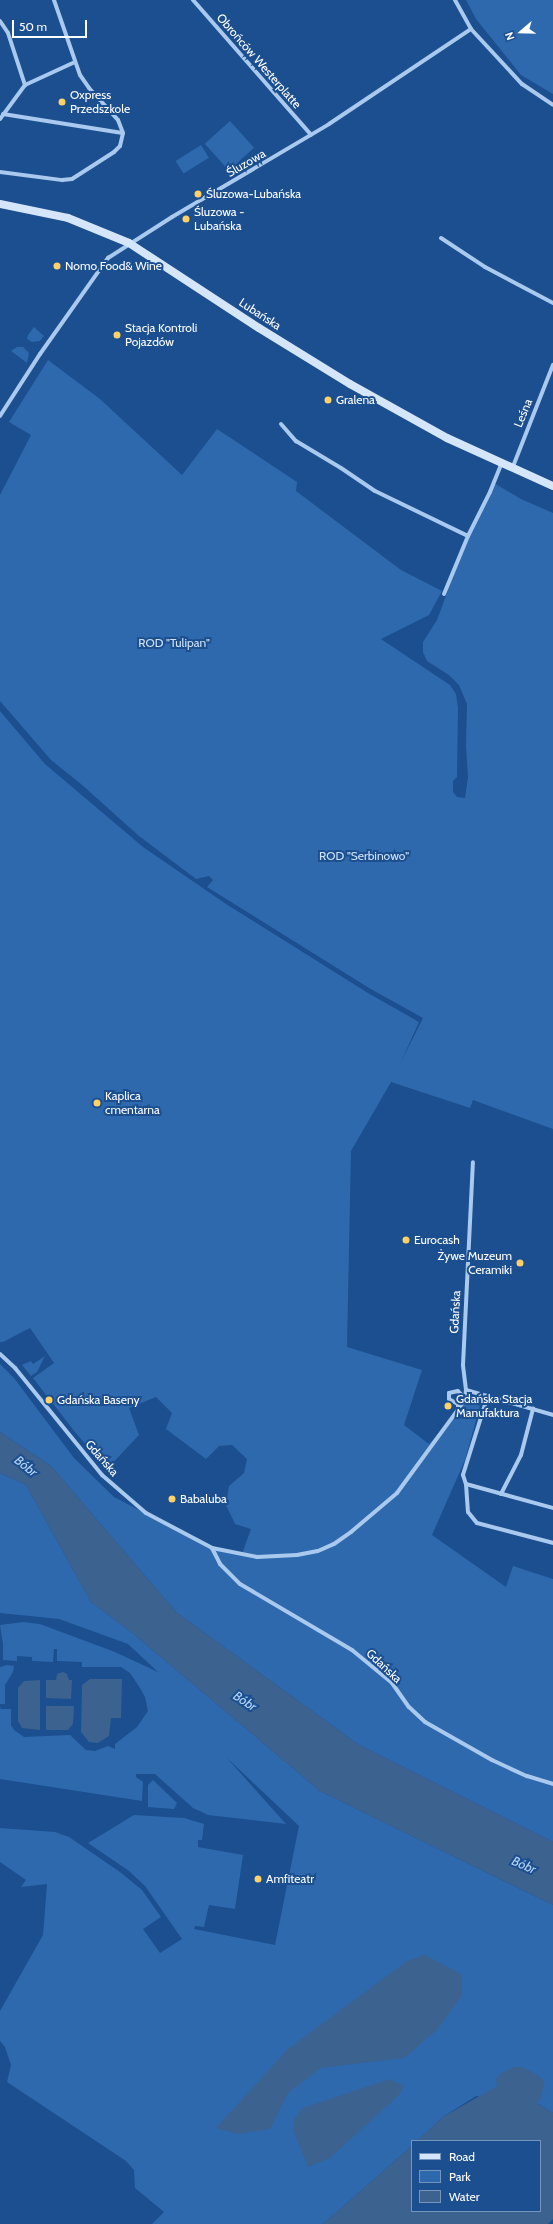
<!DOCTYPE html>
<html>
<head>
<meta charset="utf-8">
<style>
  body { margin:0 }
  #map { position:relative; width:553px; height:2224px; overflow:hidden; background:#1b4f8f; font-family:Cabin,sans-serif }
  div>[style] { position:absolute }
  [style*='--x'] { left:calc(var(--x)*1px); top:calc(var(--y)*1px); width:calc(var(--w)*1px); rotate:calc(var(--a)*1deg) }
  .green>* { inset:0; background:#2e69ad; transform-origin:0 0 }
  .water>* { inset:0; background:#3c6290 }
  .street>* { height:4px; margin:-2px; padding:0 2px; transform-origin:2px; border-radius:2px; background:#a9c9ee }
  .secondary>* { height:8px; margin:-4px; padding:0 4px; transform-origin:4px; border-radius:4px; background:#d6e6fa }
  .dots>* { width:11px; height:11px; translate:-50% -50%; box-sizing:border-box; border:2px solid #1b4f8f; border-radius:50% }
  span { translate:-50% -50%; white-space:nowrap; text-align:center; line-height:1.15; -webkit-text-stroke:4px #1b4f8f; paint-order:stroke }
  .street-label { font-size:12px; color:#fff }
  .poi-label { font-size:12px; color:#fff }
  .left { translate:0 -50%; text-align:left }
  .right { translate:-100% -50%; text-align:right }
  .park-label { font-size:12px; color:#cfe3fa }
  .water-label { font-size:13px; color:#b5d3f5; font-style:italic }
  .legend { position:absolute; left:411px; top:2140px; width:130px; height:72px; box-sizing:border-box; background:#1b4f8f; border:1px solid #7695bc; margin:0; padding:5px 7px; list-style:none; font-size:12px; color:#fff }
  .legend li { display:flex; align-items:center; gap:8px; height:20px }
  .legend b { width:20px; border:1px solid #7695bc }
  .north { position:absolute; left:501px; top:12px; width:40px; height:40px; -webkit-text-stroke:3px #1b4f8f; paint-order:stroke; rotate:250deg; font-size:11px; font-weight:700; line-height:16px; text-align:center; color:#fff }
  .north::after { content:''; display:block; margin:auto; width:14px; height:18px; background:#fff; clip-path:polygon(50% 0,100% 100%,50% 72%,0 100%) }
  .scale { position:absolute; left:12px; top:20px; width:75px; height:18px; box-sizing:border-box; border:2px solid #fff; border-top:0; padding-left:5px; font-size:12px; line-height:14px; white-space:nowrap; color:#fff; -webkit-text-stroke:3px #1b4f8f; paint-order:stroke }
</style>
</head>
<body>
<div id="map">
  <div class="green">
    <i style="clip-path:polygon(466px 0,553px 0,553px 94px,521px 75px,476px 19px)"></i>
    <i style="left:230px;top:121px;width:36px;height:34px;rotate:48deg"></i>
    <i style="left:201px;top:145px;width:15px;height:30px;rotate:58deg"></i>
    <i style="clip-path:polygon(34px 327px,44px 336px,40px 341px,32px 342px,27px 339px,28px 335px)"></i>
    <i style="clip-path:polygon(17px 347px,23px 347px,29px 353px,27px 363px,11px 351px)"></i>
    <i style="clip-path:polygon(48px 360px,100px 399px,182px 475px,217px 429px,297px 482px,296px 491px,401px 570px,442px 591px,429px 615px,381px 639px,450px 685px,456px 694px,458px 708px,457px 777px,453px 781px,453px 792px,457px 797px,465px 798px,468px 777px,466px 745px,467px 704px,459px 685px,449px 675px,427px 661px,423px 652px,423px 642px,437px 620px,468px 536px,494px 483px,521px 499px,553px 513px,553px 1129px,473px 1100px,470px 1108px,391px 1082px,351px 1151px,347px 1347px,422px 1370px,404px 1425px,429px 1444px,447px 1424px,465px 1399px,480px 1406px,465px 1460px,432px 1535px,506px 1587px,513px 1566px,553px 1579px,553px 1842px,359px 1745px,176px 1612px,51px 1466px,0 1432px,0 1364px,14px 1378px,74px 1458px,114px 1497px,212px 1548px,242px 1554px,251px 1529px,235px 1524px,226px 1505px,229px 1486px,244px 1473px,247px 1459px,232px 1445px,219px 1446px,206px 1459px,166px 1429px,172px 1413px,156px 1397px,129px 1408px,139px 1435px,107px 1469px,75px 1432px,33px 1378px,54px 1363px,30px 1328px,3px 1342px,0 1342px,0 711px,45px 764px,143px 847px,226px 904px,368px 993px,419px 1022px,400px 1064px,423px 1018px,369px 988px,207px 887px,213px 880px,209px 876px,196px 879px,139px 836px,81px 784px,51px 760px,0 701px,0 495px,31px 435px,9px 422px)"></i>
    <i style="clip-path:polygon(45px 1356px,37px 1372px,31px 1376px,22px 1365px,31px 1361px,33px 1364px)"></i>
    <i style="clip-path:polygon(0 1473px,26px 1485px,91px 1602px,130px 1631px,320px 1791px,553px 1905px,553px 2113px,537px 2103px,476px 2096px,443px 2117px,417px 2141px,412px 2141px,412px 2146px,323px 2224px,152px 2224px,164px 2212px,135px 2188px,134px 2170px,126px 2161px,7px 2082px,11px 2065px,5px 2047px,0 2041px,0 2011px,43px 1935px,47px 1884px,21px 1887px,26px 1880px,0 1862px,0 1828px,55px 1832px,69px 1837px,120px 1872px,142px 1890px,161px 1917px,143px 1929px,160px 1953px,182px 1939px,145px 1886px,129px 1871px,88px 1843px,134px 1815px,184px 1818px,204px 1824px,202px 1840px,198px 1840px,198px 1847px,243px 1855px,235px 1909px,209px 1905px,204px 1927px,195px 1926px,194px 1929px,275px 1945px,299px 1826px,227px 1758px,286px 1824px,208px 1815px,193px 1808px,155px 1774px,136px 1774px,136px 1777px,143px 1782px,142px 1801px,0 1779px,0 1707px,1px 1709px,11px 1709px,11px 1725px,14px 1730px,24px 1737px,70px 1735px,86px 1750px,95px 1751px,108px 1746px,115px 1749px,115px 1744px,137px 1727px,148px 1711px,145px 1697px,140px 1688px,130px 1673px,121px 1667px,82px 1667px,82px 1662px,57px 1661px,57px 1649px,54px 1649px,53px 1662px,32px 1661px,32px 1657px,17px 1656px,17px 1661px,3px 1660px,3px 1644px,0 1625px,23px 1622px,40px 1624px,115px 1652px,158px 1672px,128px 1644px,59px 1619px,0 1613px)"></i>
    <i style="clip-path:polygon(7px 1665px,14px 1666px,13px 1672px,5px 1685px,5px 1704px,0 1704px,0 1667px)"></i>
    <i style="clip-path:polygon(153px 1780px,177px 1803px,174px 1809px,148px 1807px,148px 1785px)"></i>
  </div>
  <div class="water">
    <i style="clip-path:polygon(0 1432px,51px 1466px,176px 1612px,359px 1745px,553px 1842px,553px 1905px,320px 1791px,130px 1631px,91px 1602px,26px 1485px,0 1473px)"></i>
    <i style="clip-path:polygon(63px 1672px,67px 1674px,69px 1680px,72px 1680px,71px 1699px,46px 1698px,46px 1680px,56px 1680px,57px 1674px)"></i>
    <i style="clip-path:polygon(90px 1679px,122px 1679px,121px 1718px,111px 1718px,109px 1736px,98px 1743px,89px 1742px,81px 1732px,82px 1685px)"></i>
    <i style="clip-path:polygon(40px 1680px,40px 1730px,22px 1728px,18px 1721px,18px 1688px,24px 1681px)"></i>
    <i style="clip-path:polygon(46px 1706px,74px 1706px,73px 1724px,68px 1730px,46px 1730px)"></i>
    <i style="clip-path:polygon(425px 1955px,461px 1974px,462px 1995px,438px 2029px,404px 2058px,321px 2068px,288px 2093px,270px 2129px,239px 2134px,216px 2128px,288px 2049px,407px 1961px)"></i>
    <i style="clip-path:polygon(514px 2067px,523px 2067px,542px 2078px,544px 2085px,541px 2097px,537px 2103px,553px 2113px,553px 2219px,548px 2224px,323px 2224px,412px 2146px,412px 2211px,540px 2211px,540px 2141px,417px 2141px,443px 2117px,497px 2086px,496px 2079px,500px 2074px)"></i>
    <i style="clip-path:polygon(390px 2079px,404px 2086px,398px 2096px,330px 2158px,308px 2167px,293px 2130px,294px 2119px,303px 2108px)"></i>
  </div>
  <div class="street">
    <i style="--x:54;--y:0;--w:79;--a:70.9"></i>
    <i style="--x:80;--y:75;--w:16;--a:55"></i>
    <i style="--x:89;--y:88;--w:43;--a:47.8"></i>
    <i style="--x:118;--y:120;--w:14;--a:69"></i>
    <i style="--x:193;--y:0;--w:179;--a:48.8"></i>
    <i style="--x:455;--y:0;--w:33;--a:61"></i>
    <i style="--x:471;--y:29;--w:75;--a:47.2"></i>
    <i style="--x:522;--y:84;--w:37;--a:34"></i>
    <i style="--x:0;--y:21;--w:14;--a:56"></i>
    <i style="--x:8;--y:33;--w:55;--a:71.9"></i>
    <i style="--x:25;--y:85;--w:42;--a:126.3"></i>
    <i style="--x:25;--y:85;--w:55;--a:-24.7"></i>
    <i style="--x:3;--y:114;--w:121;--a:9"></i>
    <i style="--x:0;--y:172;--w:63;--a:7.4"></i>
    <i style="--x:62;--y:180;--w:10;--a:-6"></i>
    <i style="--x:72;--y:179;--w:50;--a:-32.7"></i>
    <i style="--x:114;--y:152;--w:8;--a:-45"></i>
    <i style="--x:120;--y:146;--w:13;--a:-77"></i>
    <i style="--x:441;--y:238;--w:53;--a:33.4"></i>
    <i style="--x:485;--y:267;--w:77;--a:27.9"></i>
    <i style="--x:0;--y:416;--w:74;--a:-57.2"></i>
    <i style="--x:40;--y:354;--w:118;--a:-54.7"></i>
    <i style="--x:108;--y:258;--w:76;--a:-32.6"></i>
    <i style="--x:172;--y:217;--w:182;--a:-30.6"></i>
    <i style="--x:329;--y:124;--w:171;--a:-33.8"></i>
    <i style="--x:281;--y:424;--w:23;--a:49"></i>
    <i style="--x:296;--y:441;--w:52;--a:31"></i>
    <i style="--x:341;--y:468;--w:41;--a:34.1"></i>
    <i style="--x:375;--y:491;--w:103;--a:25.8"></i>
    <i style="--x:512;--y:469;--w:112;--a:-68.5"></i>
    <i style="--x:444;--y:594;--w:63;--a:-67.5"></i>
    <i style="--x:468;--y:536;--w:49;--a:-63.4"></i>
    <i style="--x:490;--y:492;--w:31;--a:-68"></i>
    <i style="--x:0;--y:1354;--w:21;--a:43"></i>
    <i style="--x:15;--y:1368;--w:138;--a:50.9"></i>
    <i style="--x:102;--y:1475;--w:58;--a:40.8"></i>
    <i style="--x:146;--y:1513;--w:75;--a:27.9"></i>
    <i style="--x:212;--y:1548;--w:46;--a:11.3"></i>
    <i style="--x:257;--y:1557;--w:40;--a:-2.9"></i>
    <i style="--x:297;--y:1555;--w:21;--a:-11"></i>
    <i style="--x:318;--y:1551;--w:17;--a:-24"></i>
    <i style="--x:334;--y:1544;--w:21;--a:-35"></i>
    <i style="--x:351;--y:1532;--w:60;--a:-40.3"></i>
    <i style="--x:397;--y:1493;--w:102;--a:-53.8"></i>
    <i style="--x:457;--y:1411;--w:14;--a:-56"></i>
    <i style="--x:465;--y:1399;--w:9;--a:-84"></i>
    <i style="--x:466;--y:1390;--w:25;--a:-97"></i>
    <i style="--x:463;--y:1365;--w:203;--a:-87.2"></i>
    <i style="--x:466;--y:1390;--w:91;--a:16"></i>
    <i style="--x:488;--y:1395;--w:84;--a:107.4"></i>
    <i style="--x:463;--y:1475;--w:9;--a:72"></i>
    <i style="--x:466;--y:1484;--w:90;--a:15.4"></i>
    <i style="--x:458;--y:1409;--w:5;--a:-90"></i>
    <i style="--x:458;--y:1404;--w:10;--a:-151"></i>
    <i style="--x:449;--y:1399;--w:6;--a:-90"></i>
    <i style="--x:449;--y:1393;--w:9;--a:-13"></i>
    <i style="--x:458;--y:1391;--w:9;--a:49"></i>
    <i style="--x:466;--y:1484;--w:28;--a:86"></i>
    <i style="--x:468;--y:1512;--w:14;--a:51"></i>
    <i style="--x:477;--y:1523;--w:79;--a:14.7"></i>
    <i style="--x:501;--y:1494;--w:44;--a:-62.9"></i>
    <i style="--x:521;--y:1455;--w:48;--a:-75.4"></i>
    <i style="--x:212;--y:1548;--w:18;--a:63"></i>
    <i style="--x:220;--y:1564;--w:28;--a:45"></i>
    <i style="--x:240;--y:1584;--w:130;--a:30.5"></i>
    <i style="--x:352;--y:1650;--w:52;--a:39.5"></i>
    <i style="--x:392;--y:1683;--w:29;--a:55"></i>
    <i style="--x:409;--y:1707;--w:22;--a:43"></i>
    <i style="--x:425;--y:1722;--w:77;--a:29.6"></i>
    <i style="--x:492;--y:1760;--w:38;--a:25"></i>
    <i style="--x:527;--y:1776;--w:27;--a:17"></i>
  </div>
  <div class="secondary">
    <i style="--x:0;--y:204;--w:69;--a:11.6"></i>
    <i style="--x:68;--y:218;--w:66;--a:22.3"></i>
    <i style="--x:129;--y:243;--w:155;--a:33.2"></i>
    <i style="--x:259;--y:328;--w:107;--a:31.6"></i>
    <i style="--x:350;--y:384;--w:111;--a:29.1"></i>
    <i style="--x:447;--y:438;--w:116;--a:24.4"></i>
  </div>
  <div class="dots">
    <i style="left:62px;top:102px;background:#ffd166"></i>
    <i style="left:198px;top:194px;background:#ffd166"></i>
    <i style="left:186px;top:219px;background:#ffd166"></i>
    <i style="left:57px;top:266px;background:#ffd166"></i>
    <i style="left:117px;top:335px;background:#ffd166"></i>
    <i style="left:328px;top:400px;background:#ffd166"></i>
    <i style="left:97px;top:1103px;background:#ffd166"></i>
    <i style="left:406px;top:1240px;background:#ffd166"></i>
    <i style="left:520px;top:1263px;background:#ffd166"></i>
    <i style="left:49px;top:1400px;background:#ffd166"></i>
    <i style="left:448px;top:1406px;background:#ffd166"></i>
    <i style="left:172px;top:1499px;background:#ffd166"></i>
    <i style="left:258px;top:1879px;background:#ffd166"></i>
  </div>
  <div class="street-label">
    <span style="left:259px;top:61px;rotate:49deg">Obrońców Westerplatte</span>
    <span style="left:246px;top:163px;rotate:-30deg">Śluzowa</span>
    <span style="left:260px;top:314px;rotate:33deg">Lubańska</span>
    <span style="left:523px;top:413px;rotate:-68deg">Leśna</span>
    <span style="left:455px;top:1312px;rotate:-87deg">Gdańska</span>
    <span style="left:102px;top:1458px;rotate:49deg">Gdańska</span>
    <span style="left:384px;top:1666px;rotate:43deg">Gdańska</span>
  </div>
  <div class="poi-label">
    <span class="left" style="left:70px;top:102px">Oxpress<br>Przedszkole</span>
    <span class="left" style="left:206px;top:194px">Śluzowa-Lubańska</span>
    <span class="left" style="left:194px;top:219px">Śluzowa -<br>Lubańska</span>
    <span class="left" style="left:65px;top:266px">Nomo Food&amp; Wine</span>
    <span class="left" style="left:125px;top:335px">Stacja Kontroli<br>Pojazdów</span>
    <span class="left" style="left:336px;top:400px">Gralena</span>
    <span class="left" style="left:105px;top:1103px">Kaplica<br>cmentarna</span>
    <span class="left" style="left:414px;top:1240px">Eurocash</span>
    <span class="right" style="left:512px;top:1263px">Żywe Muzeum<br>Ceramiki</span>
    <span class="left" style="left:456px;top:1406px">Gdańska Stacja<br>Manufaktura</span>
    <span class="left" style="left:57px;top:1400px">Gdańska Baseny</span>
    <span class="left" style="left:180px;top:1499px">Babaluba</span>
    <span class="left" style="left:266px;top:1879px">Amfiteatr</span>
  </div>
  <div class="park-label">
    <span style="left:174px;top:643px">ROD "Tulipan"</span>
    <span style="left:364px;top:856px">ROD "Serbinowo"</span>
  </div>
  <div class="water-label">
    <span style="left:26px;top:1466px;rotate:39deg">Bóbr</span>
    <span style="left:245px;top:1701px;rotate:33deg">Bóbr</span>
    <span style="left:524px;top:1865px;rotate:24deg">Bóbr</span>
  </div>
  <ul class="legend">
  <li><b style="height:5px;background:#d6e6fa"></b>Road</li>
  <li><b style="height:11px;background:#2e69ad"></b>Park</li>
  <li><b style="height:11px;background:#3c6290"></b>Water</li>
  </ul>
  <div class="north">N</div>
  <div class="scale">50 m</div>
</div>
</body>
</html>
